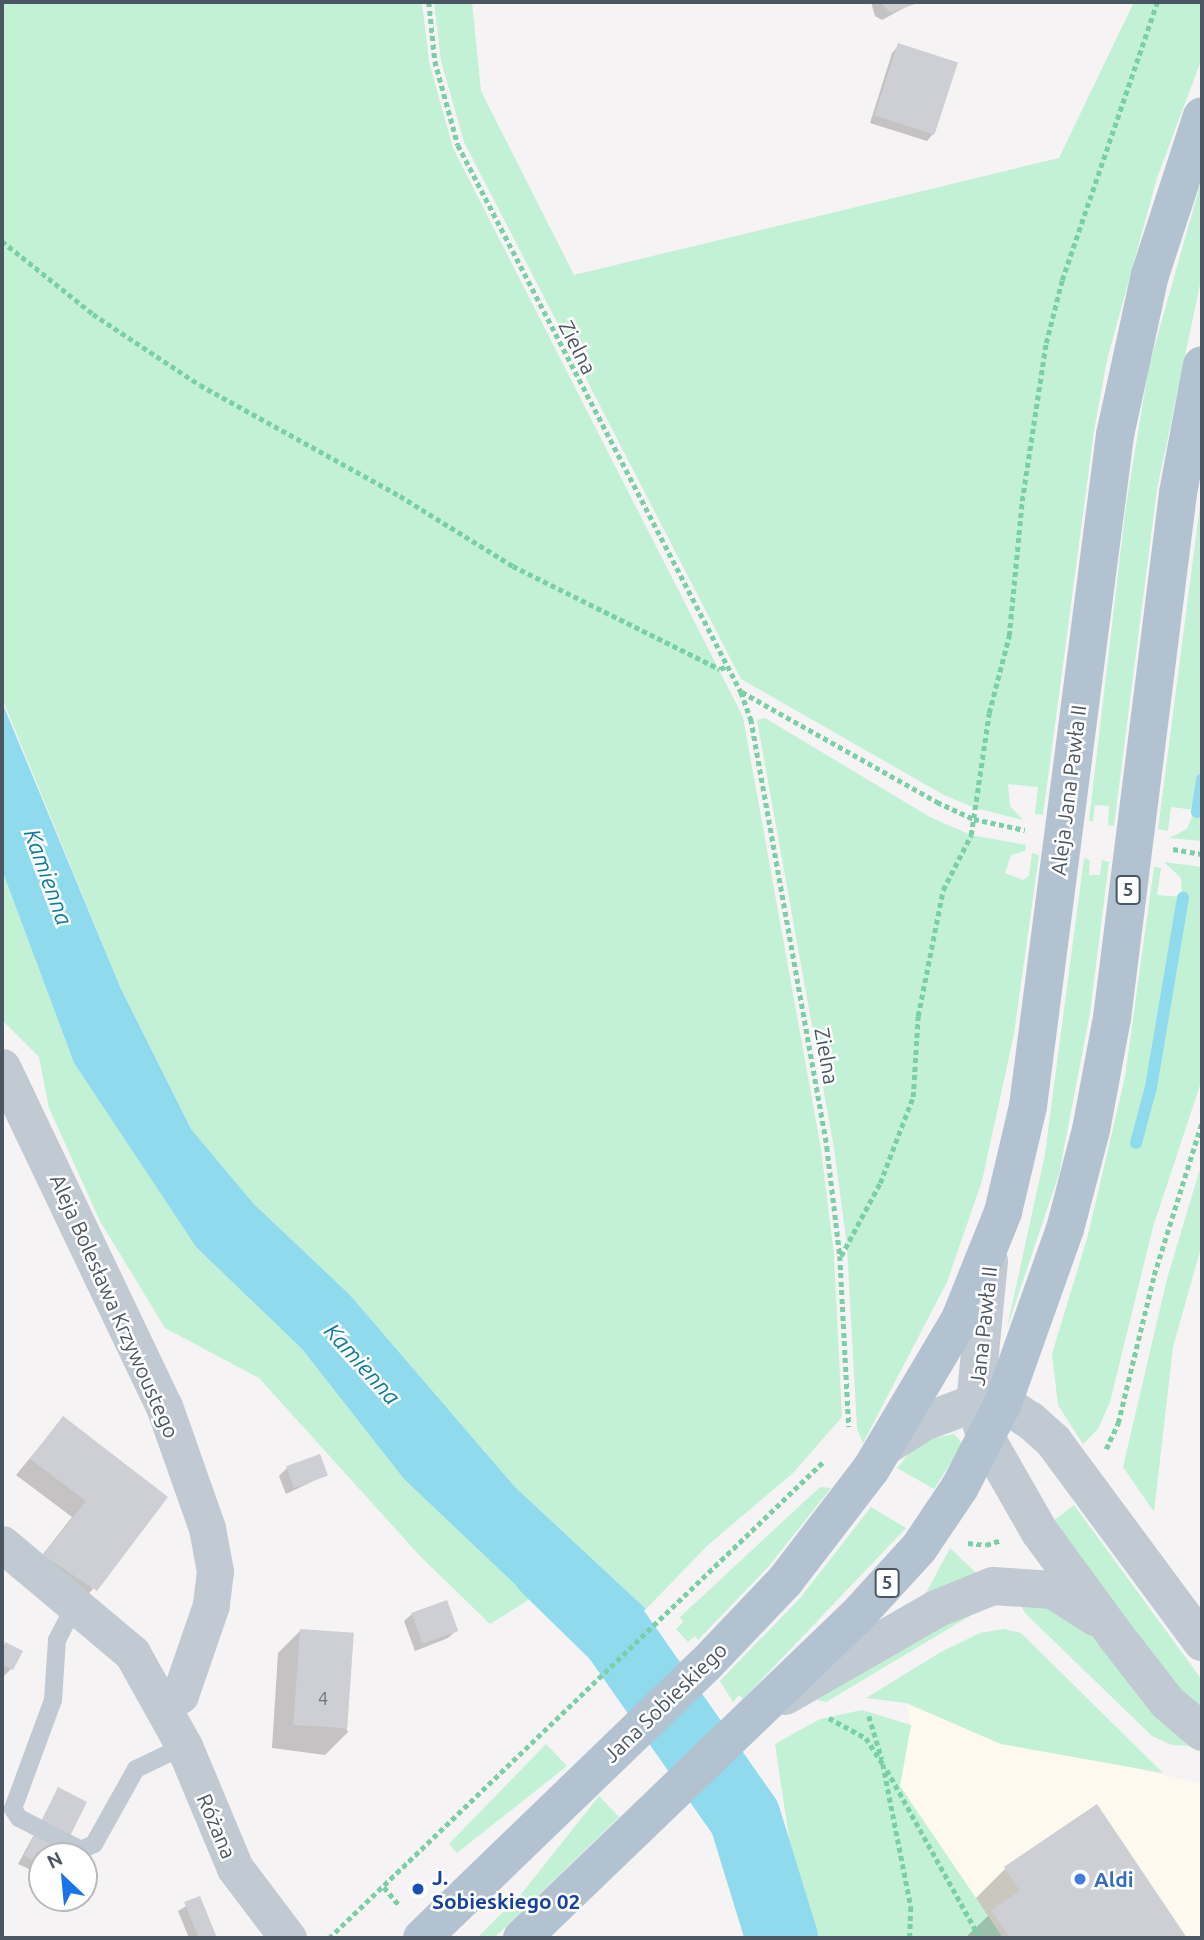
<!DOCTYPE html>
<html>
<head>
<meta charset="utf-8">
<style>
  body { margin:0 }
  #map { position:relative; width:1204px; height:1940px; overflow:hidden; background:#f5f3f3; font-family:Ubuntu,sans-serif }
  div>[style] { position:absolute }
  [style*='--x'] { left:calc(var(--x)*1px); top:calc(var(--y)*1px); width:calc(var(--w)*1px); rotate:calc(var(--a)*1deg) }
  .commercial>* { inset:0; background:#fdf9ef }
  .green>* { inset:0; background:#c3f1d5 }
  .water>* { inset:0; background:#90daee }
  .shadow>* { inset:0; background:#0003 }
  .stream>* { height:12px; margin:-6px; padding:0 6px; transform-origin:6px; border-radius:6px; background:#90daee }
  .river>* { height:72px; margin:-36px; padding:0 36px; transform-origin:36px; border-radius:36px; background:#90daee }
  .building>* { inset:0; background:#cdcfd5; transform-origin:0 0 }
  .path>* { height:4.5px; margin-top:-2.25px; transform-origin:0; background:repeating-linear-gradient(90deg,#7ad0a6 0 5px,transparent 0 8.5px) }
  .service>* { height:18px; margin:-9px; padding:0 9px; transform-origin:9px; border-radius:9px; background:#c1cad2 }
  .minor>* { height:37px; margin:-18.5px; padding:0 18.5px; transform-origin:18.5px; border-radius:18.5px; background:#c1cad2 }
  .tertiary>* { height:38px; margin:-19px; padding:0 19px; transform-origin:19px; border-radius:19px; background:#c1cad2 }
  .primary>* { height:38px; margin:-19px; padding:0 19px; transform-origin:19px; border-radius:19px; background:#b3c2d1 }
  .dots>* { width:19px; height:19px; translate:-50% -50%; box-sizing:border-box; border:4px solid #fff; border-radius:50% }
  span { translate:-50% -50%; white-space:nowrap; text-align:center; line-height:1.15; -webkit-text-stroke:5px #fff; paint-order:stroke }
  .number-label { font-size:18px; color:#6b747e }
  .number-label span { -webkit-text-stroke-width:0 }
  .shield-label span { padding:2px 5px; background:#fff; border:2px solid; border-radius:5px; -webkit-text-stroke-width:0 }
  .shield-label { font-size:19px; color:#4a5661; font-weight:700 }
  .street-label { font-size:21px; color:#4a5661 }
  .transit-label { font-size:21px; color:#164399; font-weight:700 }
  .left { translate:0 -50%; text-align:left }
  .shop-label { font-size:21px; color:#366cbe; font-weight:700 }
  .water-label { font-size:23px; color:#0c7c9b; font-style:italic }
  .frame { position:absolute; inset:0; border:4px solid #4a5661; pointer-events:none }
  .north { position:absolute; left:28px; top:1842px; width:70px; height:70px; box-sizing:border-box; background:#fff; border:2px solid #b7bbc0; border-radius:50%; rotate:334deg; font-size:19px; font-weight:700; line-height:28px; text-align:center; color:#4a5661 }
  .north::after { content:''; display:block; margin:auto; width:24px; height:32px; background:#1a73e8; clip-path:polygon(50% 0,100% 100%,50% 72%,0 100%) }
</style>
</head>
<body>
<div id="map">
  <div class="commercial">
    <i style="clip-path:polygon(906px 1703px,1001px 1744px,1072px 1753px,1202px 1784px,1202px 1938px,1003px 1938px,900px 1786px,911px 1725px)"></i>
  </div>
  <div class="green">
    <i style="clip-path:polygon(2px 2px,422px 2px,429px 62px,453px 148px,743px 717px,821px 1149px,834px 1255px,842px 1417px,793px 1473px,708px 1545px,646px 1609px,515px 1487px,350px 1295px,253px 1203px,191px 1129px,121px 989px,2px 698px)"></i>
    <i style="clip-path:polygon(434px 2px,472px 2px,481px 91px,574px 275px,1059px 158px,1134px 2px,1202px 2px,1202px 58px,1157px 178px,1107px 360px,1094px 431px,1043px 815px,1035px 814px,1038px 787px,1008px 784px,1010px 806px,1023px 820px,975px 808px,944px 795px,741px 679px,464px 142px,441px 61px)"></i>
    <i style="clip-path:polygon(1202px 178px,1202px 275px,1157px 489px,1114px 826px,1108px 825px,1109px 806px,1095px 805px,1093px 821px,1089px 821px,1126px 505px,1149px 366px)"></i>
    <i style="clip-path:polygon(1202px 490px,1202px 841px,1169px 838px,1187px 829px,1195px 810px,1171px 807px,1168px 831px,1158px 829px)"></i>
    <i style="clip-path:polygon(765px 718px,930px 817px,971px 835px,1026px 845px,1025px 851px,1011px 855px,1005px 873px,1023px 880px,1029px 876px,1032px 853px,1039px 855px,1014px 1034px,982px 1181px,947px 1282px,863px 1443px,857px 1428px,847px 1246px,834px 1148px,757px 720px)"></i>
    <i style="clip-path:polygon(1084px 858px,1090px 860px,1089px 875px,1100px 875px,1102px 860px,1109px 862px,1090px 1013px,1059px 1174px,1007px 1328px,1045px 1154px)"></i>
    <i style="clip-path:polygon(1164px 862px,1202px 867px,1202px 1079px,1153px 1227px,1110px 1402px,1098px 1429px,1083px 1444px,1058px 1405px,1052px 1354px,1088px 1235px,1125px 1077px,1154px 867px,1161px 868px,1157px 895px,1182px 897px,1181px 878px)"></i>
    <i style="clip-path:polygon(2px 870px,74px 1063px,196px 1247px,302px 1349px,404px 1479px,533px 1597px,490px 1624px,420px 1556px,259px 1378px,165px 1328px,100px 1221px,49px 1108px,39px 1057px,2px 1020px)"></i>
    <i style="clip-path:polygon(1202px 1162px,1202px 1244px,1173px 1347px,1154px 1512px,1123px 1467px,1167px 1279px)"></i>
    <i style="clip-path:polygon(954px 1434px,963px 1444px,934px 1489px,897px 1468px,911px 1451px,935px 1438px)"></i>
    <i style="clip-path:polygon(820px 1487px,831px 1488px,769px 1566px,698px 1640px,695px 1636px,688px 1642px,676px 1629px,683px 1622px,680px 1617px)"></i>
    <i style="clip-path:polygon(1074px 1505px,1202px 1680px,1202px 1712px,1179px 1691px,1052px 1522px)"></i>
    <i style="clip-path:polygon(871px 1507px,906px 1528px,743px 1699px,739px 1695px,733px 1702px,720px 1681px,801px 1597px)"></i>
    <i style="clip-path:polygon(950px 1548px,976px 1573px,927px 1595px,926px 1593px)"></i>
    <i style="clip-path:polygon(1019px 1602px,1044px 1606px,1088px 1630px,1193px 1746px,1172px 1745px,1152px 1736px,1025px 1613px)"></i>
    <i style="clip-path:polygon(975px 1613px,826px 1702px,817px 1700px,945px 1623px)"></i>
    <i style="clip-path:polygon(1004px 1629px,1021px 1633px,1163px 1773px,1001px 1744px,906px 1703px,866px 1698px,941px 1652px,980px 1633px)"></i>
    <i style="clip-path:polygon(862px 1710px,911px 1725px,900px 1786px,1003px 1938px,804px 1938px,775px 1744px,820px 1719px)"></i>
    <i style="clip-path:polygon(546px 1744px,567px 1766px,457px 1853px,449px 1844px)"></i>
    <i style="clip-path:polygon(599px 1796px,619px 1817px,494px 1938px,477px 1938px,522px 1893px)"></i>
  </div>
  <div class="water">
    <i style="clip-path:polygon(2px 702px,121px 989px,191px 1129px,253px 1203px,350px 1295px,515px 1487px,646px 1609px,593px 1658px,404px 1479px,302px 1349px,196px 1247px,74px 1063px,2px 870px)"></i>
  </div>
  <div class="shadow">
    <i style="clip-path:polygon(871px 2px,912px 2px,913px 3px,882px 20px,875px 16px)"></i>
    <i style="clip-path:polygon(899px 45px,934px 133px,927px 141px,870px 123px,892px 53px)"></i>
    <i style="clip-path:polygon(63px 1418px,166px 1497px,80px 1605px,29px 1572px,72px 1517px,16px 1475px)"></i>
    <i style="clip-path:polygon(287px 1468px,326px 1475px,286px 1494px,279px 1476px)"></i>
    <i style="clip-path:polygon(412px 1614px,456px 1631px,448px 1638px,415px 1651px,404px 1621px)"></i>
    <i style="clip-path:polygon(301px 1630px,348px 1732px,325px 1755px,272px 1748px,278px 1653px)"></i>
    <i style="clip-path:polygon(5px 1644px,11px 1669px,4px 1676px,2px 1648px)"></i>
    <i style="clip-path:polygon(59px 1789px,58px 1856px,42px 1856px,42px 1875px,18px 1864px)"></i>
    <i style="clip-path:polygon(1096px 1807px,1185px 1938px,965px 1938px,988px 1916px,976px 1898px,1005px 1869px)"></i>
    <i style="clip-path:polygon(199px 1898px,215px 1938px,189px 1938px,178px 1911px)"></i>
  </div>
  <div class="stream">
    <i style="--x:1197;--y:812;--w:33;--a:-81"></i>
    <i style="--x:1136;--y:1143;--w:58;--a:-75"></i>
    <i style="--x:1151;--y:1087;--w:192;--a:-80.4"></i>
  </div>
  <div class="river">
    <i style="--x:547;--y:1567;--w:98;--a:44.2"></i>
    <i style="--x:617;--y:1635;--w:223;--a:55"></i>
    <i style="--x:745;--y:1818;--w:126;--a:72.9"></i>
  </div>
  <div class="building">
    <i style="clip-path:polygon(881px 2px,914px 2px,915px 4px,890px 13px)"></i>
    <i style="left:898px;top:43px;width:63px;height:76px;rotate:18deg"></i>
    <i style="clip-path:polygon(63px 1416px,168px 1497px,97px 1591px,43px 1555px,86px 1501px,30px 1459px)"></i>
    <i style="left:320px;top:1454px;width:23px;height:36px;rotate:70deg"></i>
    <i style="left:447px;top:1600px;width:33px;height:38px;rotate:70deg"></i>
    <i style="left:300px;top:1629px;width:54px;height:96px;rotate:4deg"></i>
    <i style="clip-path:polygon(5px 1642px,23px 1651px,13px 1670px,2px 1664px)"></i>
    <i style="clip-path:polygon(58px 1787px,87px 1802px,60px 1856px,42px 1856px,42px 1865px,24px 1856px)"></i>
    <i style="clip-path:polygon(1097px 1804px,1187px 1938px,1010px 1938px,991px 1910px,1020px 1891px,1004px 1867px)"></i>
    <i style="clip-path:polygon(200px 1896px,217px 1938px,199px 1938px,184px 1902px)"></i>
  </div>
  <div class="path">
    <i style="--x:429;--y:2;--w:59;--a:84.2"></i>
    <i style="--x:435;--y:61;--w:87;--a:74.7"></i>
    <i style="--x:458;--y:145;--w:616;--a:62.64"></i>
    <i style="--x:741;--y:692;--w:29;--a:70"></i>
    <i style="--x:751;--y:719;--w:435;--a:79.9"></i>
    <i style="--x:827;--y:1147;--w:110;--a:83.2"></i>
    <i style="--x:840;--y:1256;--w:171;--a:87"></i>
    <i style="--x:2;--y:241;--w:117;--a:38.7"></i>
    <i style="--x:93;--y:314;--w:128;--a:33.6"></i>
    <i style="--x:200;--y:385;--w:229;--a:29"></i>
    <i style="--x:400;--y:496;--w:133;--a:31.8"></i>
    <i style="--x:513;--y:566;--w:231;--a:26.5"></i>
    <i style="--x:720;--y:669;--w:8;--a:-23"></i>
    <i style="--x:742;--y:692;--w:224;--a:29.4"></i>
    <i style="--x:937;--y:802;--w:41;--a:24.7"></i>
    <i style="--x:974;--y:819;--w:52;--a:12.2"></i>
    <i style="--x:1173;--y:849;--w:29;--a:10"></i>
    <i style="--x:841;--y:1256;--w:83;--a:-61.9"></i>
    <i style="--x:880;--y:1183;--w:92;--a:-69"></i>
    <i style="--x:913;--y:1097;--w:81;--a:-86.5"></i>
    <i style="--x:918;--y:1016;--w:128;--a:-78.8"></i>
    <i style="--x:943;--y:890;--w:62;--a:-63"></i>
    <i style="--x:971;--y:835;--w:123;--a:-81.6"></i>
    <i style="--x:989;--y:713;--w:80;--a:-75.4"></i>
    <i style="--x:1009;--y:636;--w:136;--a:-84.5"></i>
    <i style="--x:1022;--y:501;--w:160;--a:-81.4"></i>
    <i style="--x:1046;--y:343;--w:65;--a:-75.7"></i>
    <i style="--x:1062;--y:280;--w:294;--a:-71.1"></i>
    <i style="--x:1106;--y:1449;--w:29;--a:-65"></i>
    <i style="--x:1118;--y:1423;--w:152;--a:-76.3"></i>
    <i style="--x:1154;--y:1275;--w:160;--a:-72.6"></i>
    <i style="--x:968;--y:1543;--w:18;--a:6"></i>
    <i style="--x:986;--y:1545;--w:16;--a:-18"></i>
    <i style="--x:869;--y:1716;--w:45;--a:73.2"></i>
    <i style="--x:829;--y:1718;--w:42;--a:28.4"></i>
    <i style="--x:866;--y:1738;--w:31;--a:57"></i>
    <i style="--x:883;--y:1764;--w:146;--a:78.9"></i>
    <i style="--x:911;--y:1907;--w:31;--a:92"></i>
    <i style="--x:887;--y:1770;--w:192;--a:61"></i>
    <i style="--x:384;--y:1887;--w:23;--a:50"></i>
    <i style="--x:329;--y:1938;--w:686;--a:-43.94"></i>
  </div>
  <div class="service">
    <i style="--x:76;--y:1603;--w:42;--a:117.2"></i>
    <i style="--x:57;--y:1640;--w:60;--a:93.8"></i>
    <i style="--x:53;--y:1700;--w:116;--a:110.2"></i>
    <i style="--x:13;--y:1809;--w:11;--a:56"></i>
    <i style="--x:19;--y:1818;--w:70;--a:27.3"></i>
    <i style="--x:81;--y:1850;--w:14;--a:-25"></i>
    <i style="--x:94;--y:1844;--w:86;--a:-60.8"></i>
    <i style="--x:136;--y:1769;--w:53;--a:-25.6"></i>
  </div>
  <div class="minor">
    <i style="--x:2;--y:1067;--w:376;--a:64.5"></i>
    <i style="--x:164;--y:1406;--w:129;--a:70.6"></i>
    <i style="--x:207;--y:1528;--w:44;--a:79.5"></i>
    <i style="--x:215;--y:1571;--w:34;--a:97"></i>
    <i style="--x:211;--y:1605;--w:95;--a:109"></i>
    <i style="--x:180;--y:1695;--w:18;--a:153"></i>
    <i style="--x:2;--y:1544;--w:170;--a:40"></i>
    <i style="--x:132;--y:1653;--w:107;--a:60.8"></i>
    <i style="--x:184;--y:1746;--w:132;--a:67.3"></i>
    <i style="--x:235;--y:1868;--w:88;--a:52.9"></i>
  </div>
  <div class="tertiary">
    <i style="--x:989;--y:1261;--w:143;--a:95.6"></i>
    <i style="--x:975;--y:1403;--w:37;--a:73"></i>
    <i style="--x:986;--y:1438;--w:107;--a:60.3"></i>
    <i style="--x:1039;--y:1531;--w:129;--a:53.8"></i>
    <i style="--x:1115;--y:1635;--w:85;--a:52.2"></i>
    <i style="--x:1167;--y:1702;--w:46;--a:40.6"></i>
    <i style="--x:886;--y:1446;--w:45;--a:-32.3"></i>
    <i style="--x:924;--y:1422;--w:54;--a:-20.4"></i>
    <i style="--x:975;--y:1403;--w:28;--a:0"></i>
    <i style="--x:1003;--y:1403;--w:33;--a:33"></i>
    <i style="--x:1031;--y:1421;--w:31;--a:42"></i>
    <i style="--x:1054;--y:1442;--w:249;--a:53.5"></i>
    <i style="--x:785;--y:1696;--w:174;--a:-29.9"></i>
    <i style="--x:936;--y:1609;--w:61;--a:-22"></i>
    <i style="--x:993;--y:1586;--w:60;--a:3.8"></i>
    <i style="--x:1053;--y:1590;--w:50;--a:32.7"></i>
  </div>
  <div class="primary">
    <i style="--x:422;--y:1938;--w:393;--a:-44"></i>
    <i style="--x:705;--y:1665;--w:116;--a:-46.4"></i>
    <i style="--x:785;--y:1581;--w:141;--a:-52.5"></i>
    <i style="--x:871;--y:1469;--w:174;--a:-59.3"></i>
    <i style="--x:960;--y:1319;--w:115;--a:-68.1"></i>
    <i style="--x:1003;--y:1212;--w:109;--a:-76.7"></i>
    <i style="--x:1028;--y:1106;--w:677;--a:-82.61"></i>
    <i style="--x:1115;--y:435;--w:164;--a:-77.7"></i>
    <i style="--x:1150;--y:275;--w:167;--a:-71.9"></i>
    <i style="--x:522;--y:1938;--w:462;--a:-43.9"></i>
    <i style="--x:855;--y:1618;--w:95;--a:-47.6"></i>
    <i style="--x:919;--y:1548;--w:73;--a:-56.1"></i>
    <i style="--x:960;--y:1487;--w:94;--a:-62.9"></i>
    <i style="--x:1003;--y:1403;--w:185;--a:-70.4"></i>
    <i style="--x:1065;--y:1229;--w:102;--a:-75.3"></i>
    <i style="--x:1091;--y:1130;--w:114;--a:-79.4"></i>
    <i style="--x:1112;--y:1018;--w:529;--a:-82.83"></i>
    <i style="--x:1178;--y:493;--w:130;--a:-79.4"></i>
  </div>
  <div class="dots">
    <i style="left:1080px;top:1879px;background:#3f7fe0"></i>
    <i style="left:418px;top:1889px;background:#1a4fb4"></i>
  </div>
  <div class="number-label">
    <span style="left:323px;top:1698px">4</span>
  </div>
  <div class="shield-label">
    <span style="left:1128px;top:890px">5</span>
    <span style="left:887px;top:1583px">5</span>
  </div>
  <div class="street-label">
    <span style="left:578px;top:347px;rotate:63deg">Zielna</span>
    <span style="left:1068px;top:790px;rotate:-83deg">Aleja Jana Pawła II</span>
    <span style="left:827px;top:1056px;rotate:80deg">Zielna</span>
    <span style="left:115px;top:1306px;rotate:66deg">Aleja Bolesława Krzywoustego</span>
    <span style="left:983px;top:1326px;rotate:-84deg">Jana Pawła II</span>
    <span style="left:665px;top:1702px;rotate:-44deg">Jana Sobieskiego</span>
    <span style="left:217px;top:1826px;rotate:67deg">Różana</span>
  </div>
  <div class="transit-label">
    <span class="left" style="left:432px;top:1889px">J.<br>Sobieskiego 02</span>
  </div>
  <div class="shop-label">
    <span class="left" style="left:1094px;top:1879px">Aldi</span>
  </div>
  <div class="water-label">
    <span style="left:48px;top:877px;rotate:70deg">Kamienna</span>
    <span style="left:362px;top:1364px;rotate:48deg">Kamienna</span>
  </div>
  <div class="frame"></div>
  <div class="north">N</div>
</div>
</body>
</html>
